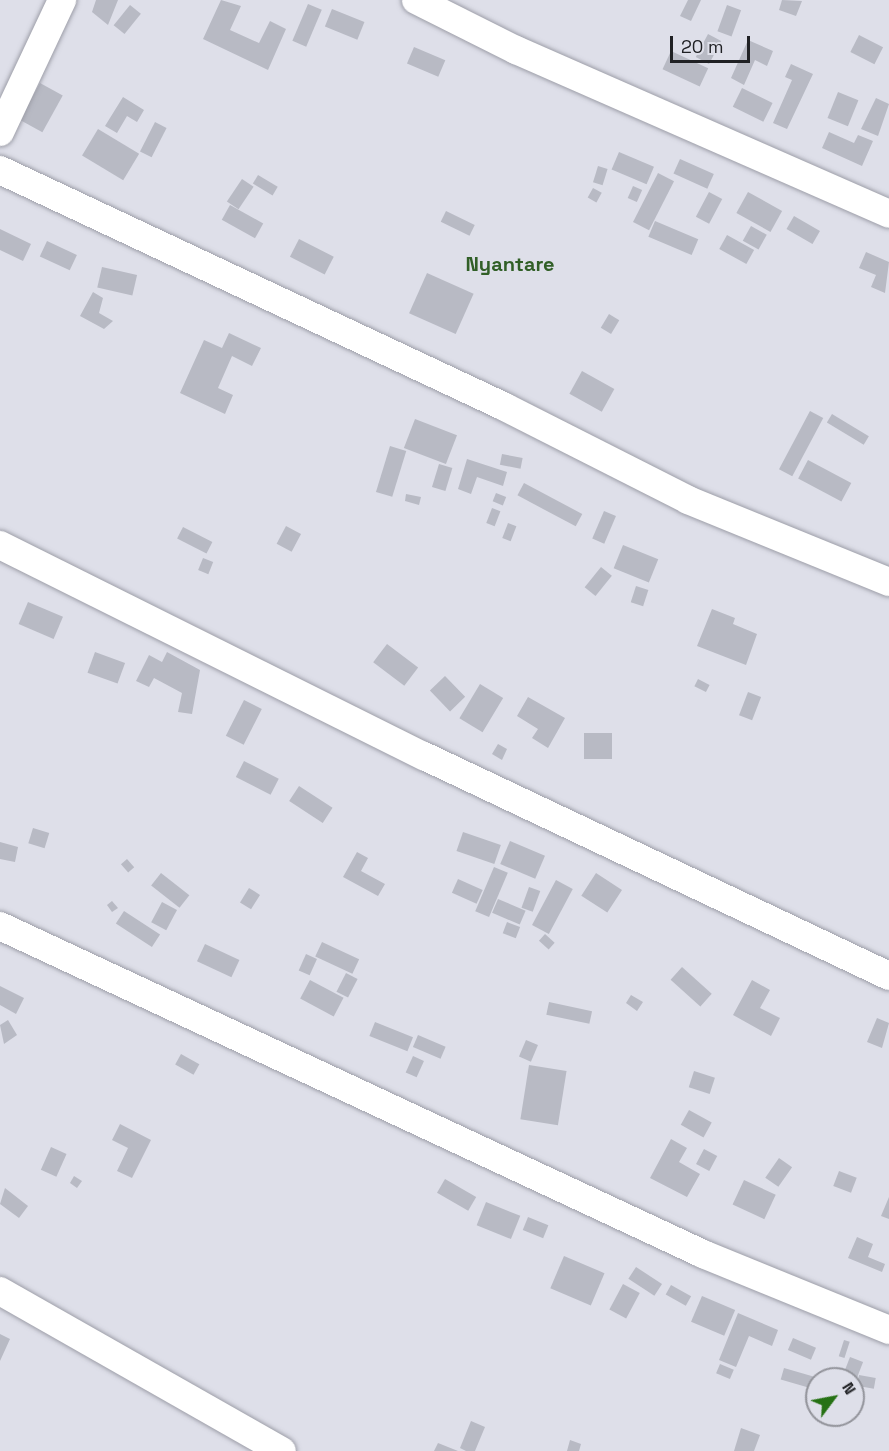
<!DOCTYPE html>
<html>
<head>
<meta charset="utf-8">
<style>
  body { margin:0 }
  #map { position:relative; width:889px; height:1451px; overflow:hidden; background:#dedfe9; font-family:"Space Grotesk",sans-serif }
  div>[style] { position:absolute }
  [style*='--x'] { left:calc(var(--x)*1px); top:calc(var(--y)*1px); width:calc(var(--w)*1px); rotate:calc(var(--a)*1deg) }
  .building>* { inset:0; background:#b8bac4; transform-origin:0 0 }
  .roads { filter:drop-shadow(0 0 2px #9d9ea8) drop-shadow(0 0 2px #9d9ea8) }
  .minor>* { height:28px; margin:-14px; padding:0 14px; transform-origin:14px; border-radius:14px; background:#fff }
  span { translate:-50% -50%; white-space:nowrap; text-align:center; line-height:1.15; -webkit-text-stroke:5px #dedfe9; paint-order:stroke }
  .quarter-label { font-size:20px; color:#315f27; font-weight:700 }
  .north { position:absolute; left:805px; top:1367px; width:60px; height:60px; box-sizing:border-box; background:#dedfe9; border:2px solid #92939a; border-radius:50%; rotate:58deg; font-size:16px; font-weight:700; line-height:24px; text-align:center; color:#202124 }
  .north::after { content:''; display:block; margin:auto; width:21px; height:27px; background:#267114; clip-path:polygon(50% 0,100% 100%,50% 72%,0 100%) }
  .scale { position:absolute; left:670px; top:36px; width:80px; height:27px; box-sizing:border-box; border:3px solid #202124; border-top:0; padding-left:8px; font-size:18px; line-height:21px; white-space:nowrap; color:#202124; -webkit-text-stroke:4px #dedfe9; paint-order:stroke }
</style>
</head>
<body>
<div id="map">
  <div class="building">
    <i style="clip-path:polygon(96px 0,118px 0,108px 25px,92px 12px)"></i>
    <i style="clip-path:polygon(221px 0,241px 6px,230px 30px,259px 43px,270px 21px,286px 29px,268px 70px,203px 39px)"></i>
    <i style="clip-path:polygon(688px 0,701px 0,691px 21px,680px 16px)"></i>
    <i style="clip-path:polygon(782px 0,802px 1px,796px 16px,779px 10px)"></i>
    <i style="left:308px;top:4px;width:15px;height:40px;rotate:23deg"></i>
    <i style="left:130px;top:5px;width:14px;height:26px;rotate:39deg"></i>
    <i style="left:727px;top:5px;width:15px;height:28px;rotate:20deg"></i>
    <i style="left:332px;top:9px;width:35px;height:19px;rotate:22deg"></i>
    <i style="left:708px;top:34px;width:15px;height:26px;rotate:28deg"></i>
    <i style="left:859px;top:35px;width:27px;height:19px;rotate:27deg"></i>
    <i style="clip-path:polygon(748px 40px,773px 51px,767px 66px,755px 60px,744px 85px,731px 78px)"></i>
    <i style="left:414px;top:47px;width:34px;height:18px;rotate:23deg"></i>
    <i style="left:671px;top:51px;width:41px;height:20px;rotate:25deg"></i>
    <i style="clip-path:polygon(791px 64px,813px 74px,787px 129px,773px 123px,792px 80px,785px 77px)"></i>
    <i style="left:40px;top:83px;width:26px;height:42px;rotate:29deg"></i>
    <i style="left:742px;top:88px;width:34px;height:21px;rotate:26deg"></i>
    <i style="left:838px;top:92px;width:22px;height:28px;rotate:22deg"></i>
    <i style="clip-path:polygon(123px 97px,144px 110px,137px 122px,127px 116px,117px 133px,105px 126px)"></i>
    <i style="clip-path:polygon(876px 98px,889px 104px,878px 136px,861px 129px)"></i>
    <i style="left:155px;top:122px;width:13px;height:33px;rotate:27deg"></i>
    <i style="left:98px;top:129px;width:48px;height:31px;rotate:31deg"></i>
    <i style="clip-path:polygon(829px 132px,854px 143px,858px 135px,873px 141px,862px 166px,822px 148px)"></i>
    <i style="left:619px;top:152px;width:38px;height:19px;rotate:23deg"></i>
    <i style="left:680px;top:159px;width:37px;height:16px;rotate:24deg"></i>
    <i style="left:598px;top:166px;width:10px;height:17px;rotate:17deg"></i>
    <i style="left:658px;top:173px;width:18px;height:55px;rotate:27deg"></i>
    <i style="left:258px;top:175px;width:23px;height:10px;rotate:31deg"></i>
    <i style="left:242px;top:179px;width:14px;height:27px;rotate:34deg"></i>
    <i style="left:633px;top:186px;width:10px;height:13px;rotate:24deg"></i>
    <i style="left:593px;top:188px;width:10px;height:11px;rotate:29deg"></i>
    <i style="left:709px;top:192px;width:15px;height:28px;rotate:28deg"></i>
    <i style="left:748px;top:192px;width:39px;height:24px;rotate:29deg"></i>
    <i style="left:230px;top:205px;width:38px;height:17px;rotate:29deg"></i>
    <i style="left:446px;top:211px;width:32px;height:12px;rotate:26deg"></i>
    <i style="left:794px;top:216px;width:30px;height:15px;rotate:30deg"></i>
    <i style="left:655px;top:221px;width:47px;height:17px;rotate:23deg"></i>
    <i style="left:751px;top:226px;width:18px;height:17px;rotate:29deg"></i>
    <i style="clip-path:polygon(0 229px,31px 244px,23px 261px,0 250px)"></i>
    <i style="left:727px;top:235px;width:31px;height:16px;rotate:29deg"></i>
    <i style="left:299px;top:239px;width:39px;height:20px;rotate:27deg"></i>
    <i style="left:47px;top:241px;width:33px;height:17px;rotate:25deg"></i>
    <i style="clip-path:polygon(866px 252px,889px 262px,885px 293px,871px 287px,876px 275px,859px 268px)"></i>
    <i style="left:102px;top:267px;width:36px;height:21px;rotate:13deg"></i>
    <i style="left:427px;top:273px;width:51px;height:44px;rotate:24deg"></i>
    <i style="clip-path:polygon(93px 292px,103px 298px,99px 313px,113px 321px,104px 329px,80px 316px)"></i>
    <i style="left:609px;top:314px;width:12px;height:16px;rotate:31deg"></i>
    <i style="clip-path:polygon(229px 333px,261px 348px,252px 366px,232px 356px,218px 388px,233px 395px,225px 414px,180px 393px,204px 340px,222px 348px)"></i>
    <i style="left:582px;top:371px;width:37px;height:26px;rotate:29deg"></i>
    <i style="left:810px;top:411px;width:15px;height:66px;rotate:28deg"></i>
    <i style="left:832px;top:414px;width:43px;height:10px;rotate:31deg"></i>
    <i style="left:415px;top:419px;width:45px;height:31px;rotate:21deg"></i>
    <i style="left:390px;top:446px;width:17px;height:48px;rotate:17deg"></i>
    <i style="left:502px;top:454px;width:21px;height:11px;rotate:11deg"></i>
    <i style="clip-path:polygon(467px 459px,507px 472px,503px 486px,477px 477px,471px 494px,458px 489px)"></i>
    <i style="left:808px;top:460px;width:49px;height:21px;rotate:28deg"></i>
    <i style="left:439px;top:464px;width:14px;height:24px;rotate:17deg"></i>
    <i style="left:524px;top:483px;width:66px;height:14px;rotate:28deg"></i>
    <i style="left:496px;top:493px;width:11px;height:9px;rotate:22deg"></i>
    <i style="clip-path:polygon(406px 494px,421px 497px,419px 505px,405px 501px)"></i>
    <i style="left:492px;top:508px;width:9px;height:16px;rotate:21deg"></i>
    <i style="left:604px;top:511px;width:13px;height:30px;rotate:23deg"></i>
    <i style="left:508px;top:523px;width:9px;height:16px;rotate:21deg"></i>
    <i style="left:286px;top:526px;width:17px;height:20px;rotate:28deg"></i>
    <i style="left:183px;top:527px;width:33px;height:13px;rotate:27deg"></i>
    <i style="left:623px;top:545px;width:38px;height:25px;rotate:22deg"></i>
    <i style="left:203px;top:558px;width:11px;height:13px;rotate:22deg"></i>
    <i style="left:601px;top:567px;width:14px;height:26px;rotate:39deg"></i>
    <i style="left:636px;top:586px;width:13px;height:17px;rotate:18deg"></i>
    <i style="left:28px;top:602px;width:38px;height:24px;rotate:23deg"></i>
    <i style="clip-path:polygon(712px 609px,735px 618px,733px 624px,757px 634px,746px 665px,697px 646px)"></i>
    <i style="left:387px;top:644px;width:39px;height:23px;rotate:37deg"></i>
    <i style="left:95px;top:652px;width:32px;height:22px;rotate:20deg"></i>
    <i style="clip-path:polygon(167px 652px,200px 670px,192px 714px,178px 712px,182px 693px,154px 678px,149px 687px,136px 681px,149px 655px,162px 662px)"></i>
    <i style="left:445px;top:676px;width:29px;height:21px;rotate:46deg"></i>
    <i style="left:698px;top:679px;width:13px;height:8px;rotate:27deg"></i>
    <i style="left:480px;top:684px;width:27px;height:40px;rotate:31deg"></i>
    <i style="left:748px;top:692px;width:14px;height:25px;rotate:21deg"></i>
    <i style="clip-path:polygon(528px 697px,565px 718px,548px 748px,532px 738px,538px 729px,517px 716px)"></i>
    <i style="left:244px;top:700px;width:20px;height:40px;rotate:27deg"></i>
    <i style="left:584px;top:733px;width:28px;height:26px"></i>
    <i style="clip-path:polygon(498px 744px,507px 749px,502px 760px,492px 754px)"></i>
    <i style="left:244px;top:761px;width:39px;height:18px;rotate:27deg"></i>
    <i style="left:299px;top:786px;width:40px;height:18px;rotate:33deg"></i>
    <i style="left:33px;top:828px;width:17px;height:16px;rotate:17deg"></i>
    <i style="left:463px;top:832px;width:40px;height:20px;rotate:19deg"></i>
    <i style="left:510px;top:841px;width:38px;height:25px;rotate:23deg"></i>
    <i style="clip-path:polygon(0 842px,18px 847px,15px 862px,0 859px)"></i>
    <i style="clip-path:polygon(357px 852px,368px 858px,361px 871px,385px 884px,378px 896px,343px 877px)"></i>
    <i style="left:127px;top:859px;width:11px;height:8px;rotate:49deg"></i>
    <i style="left:494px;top:867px;width:15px;height:48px;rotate:23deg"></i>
    <i style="left:161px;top:873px;width:36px;height:16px;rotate:38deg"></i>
    <i style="left:596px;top:873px;width:31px;height:27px;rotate:33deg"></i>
    <i style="left:458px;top:879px;width:27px;height:15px;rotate:24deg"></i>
    <i style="left:556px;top:880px;width:19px;height:51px;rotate:28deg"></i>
    <i style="left:529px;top:887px;width:12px;height:22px;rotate:20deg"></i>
    <i style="left:249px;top:888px;width:13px;height:17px;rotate:32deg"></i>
    <i style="left:498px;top:899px;width:30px;height:15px;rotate:23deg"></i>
    <i style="clip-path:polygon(112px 901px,118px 908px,112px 912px,107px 905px)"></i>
    <i style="left:162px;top:902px;width:17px;height:23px;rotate:28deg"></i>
    <i style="left:124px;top:911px;width:43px;height:15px;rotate:33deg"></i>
    <i style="left:507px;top:922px;width:14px;height:12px;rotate:21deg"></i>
    <i style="left:545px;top:934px;width:13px;height:9px;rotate:42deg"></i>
    <i style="left:322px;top:942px;width:41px;height:16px;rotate:25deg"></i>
    <i style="left:205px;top:944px;width:38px;height:19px;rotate:25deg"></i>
    <i style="left:306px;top:954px;width:12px;height:18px;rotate:24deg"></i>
    <i style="left:682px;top:967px;width:40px;height:17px;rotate:42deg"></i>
    <i style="left:346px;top:973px;width:13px;height:21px;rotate:27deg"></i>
    <i style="left:310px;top:980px;width:38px;height:21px;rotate:28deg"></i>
    <i style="clip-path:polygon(752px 980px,770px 990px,760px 1008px,780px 1018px,771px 1036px,733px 1015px)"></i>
    <i style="clip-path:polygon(0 986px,24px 998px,16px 1014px,0 1005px)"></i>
    <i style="clip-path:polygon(631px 995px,643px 1002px,637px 1011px,626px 1003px)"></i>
    <i style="left:549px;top:1002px;width:44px;height:13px;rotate:12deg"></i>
    <i style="clip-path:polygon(877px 1018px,889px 1023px,882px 1048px,867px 1042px)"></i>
    <i style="clip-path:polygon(8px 1020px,17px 1035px,4px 1044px,0 1025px)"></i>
    <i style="left:375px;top:1022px;width:41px;height:15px;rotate:22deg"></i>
    <i style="left:418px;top:1035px;width:30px;height:13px;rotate:23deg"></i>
    <i style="left:526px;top:1040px;width:13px;height:18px;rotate:23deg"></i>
    <i style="left:181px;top:1054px;width:21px;height:12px;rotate:29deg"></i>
    <i style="left:413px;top:1056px;width:12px;height:18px;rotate:24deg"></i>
    <i style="left:529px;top:1065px;width:38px;height:55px;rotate:9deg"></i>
    <i style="left:694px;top:1071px;width:22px;height:17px;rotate:18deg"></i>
    <i style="left:689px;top:1110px;width:26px;height:17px;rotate:29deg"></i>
    <i style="clip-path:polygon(120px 1124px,151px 1140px,132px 1178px,117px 1171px,128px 1148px,112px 1140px)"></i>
    <i style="clip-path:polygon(671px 1139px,687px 1148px,679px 1162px,700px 1174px,687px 1197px,650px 1178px)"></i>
    <i style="left:51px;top:1147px;width:17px;height:25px;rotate:24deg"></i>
    <i style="left:704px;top:1149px;width:15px;height:17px;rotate:28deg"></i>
    <i style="left:779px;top:1158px;width:16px;height:24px;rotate:35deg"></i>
    <i style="left:839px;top:1171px;width:19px;height:16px;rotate:21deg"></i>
    <i style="clip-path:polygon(74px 1176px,82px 1181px,77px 1188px,70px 1183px)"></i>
    <i style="left:445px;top:1179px;width:36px;height:16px;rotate:30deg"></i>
    <i style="left:744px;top:1180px;width:35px;height:27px;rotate:25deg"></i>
    <i style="clip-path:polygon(5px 1188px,28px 1206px,19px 1218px,0 1204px)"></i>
    <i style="clip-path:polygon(889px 1197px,889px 1219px,881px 1216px)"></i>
    <i style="left:486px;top:1202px;width:37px;height:25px;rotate:22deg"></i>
    <i style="left:528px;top:1217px;width:22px;height:14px;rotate:22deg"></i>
    <i style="clip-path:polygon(857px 1237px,873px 1244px,868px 1257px,885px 1264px,882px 1272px,848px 1258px)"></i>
    <i style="left:564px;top:1256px;width:44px;height:35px;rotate:23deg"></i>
    <i style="left:636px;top:1267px;width:31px;height:14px;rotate:33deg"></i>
    <i style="left:623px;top:1284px;width:19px;height:29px;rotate:28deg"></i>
    <i style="left:671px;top:1285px;width:23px;height:11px;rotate:29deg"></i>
    <i style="left:702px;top:1296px;width:36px;height:28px;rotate:23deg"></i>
    <i style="clip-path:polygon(738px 1313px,778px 1330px,772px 1346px,749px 1336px,736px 1367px,719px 1360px)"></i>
    <i style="clip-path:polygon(0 1334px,10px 1339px,0 1361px)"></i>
    <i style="left:793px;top:1338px;width:25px;height:13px;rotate:23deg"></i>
    <i style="left:844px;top:1340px;width:6px;height:17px;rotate:18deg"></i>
    <i style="left:850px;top:1357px;width:14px;height:21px;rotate:21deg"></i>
    <i style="left:720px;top:1364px;width:15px;height:10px;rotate:23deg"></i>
    <i style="left:784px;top:1368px;width:35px;height:12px;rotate:16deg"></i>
    <i style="left:859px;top:1375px;width:17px;height:11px;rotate:10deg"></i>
    <i style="clip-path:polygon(471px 1421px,485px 1427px,475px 1451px,466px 1451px,460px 1448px)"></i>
    <i style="clip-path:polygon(741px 1428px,760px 1435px,754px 1451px,734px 1451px)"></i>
    <i style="clip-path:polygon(570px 1440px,581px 1444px,579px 1451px,567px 1451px)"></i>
    <i style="clip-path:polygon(438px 1443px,458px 1451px,434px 1451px)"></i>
  </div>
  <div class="roads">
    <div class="minor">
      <i style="--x:416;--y:0;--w:112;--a:26.6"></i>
      <i style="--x:516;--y:50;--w:407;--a:23.7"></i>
      <i style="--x:0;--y:132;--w:146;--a:-64.8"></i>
      <i style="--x:0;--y:170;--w:558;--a:25.14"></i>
      <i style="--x:505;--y:407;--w:205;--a:26.9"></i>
      <i style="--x:688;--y:500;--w:217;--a:22.2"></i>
      <i style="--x:0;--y:545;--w:474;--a:26.5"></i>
      <i style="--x:424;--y:756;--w:514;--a:25.32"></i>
      <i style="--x:0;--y:926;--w:776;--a:25.01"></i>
      <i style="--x:703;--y:1254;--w:201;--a:22.2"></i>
      <i style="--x:0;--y:1291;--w:324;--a:29.6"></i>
    </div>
  </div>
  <div class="quarter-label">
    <span style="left:510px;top:264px">Nyantare</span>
  </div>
  <div class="north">N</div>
  <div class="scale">20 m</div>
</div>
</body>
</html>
